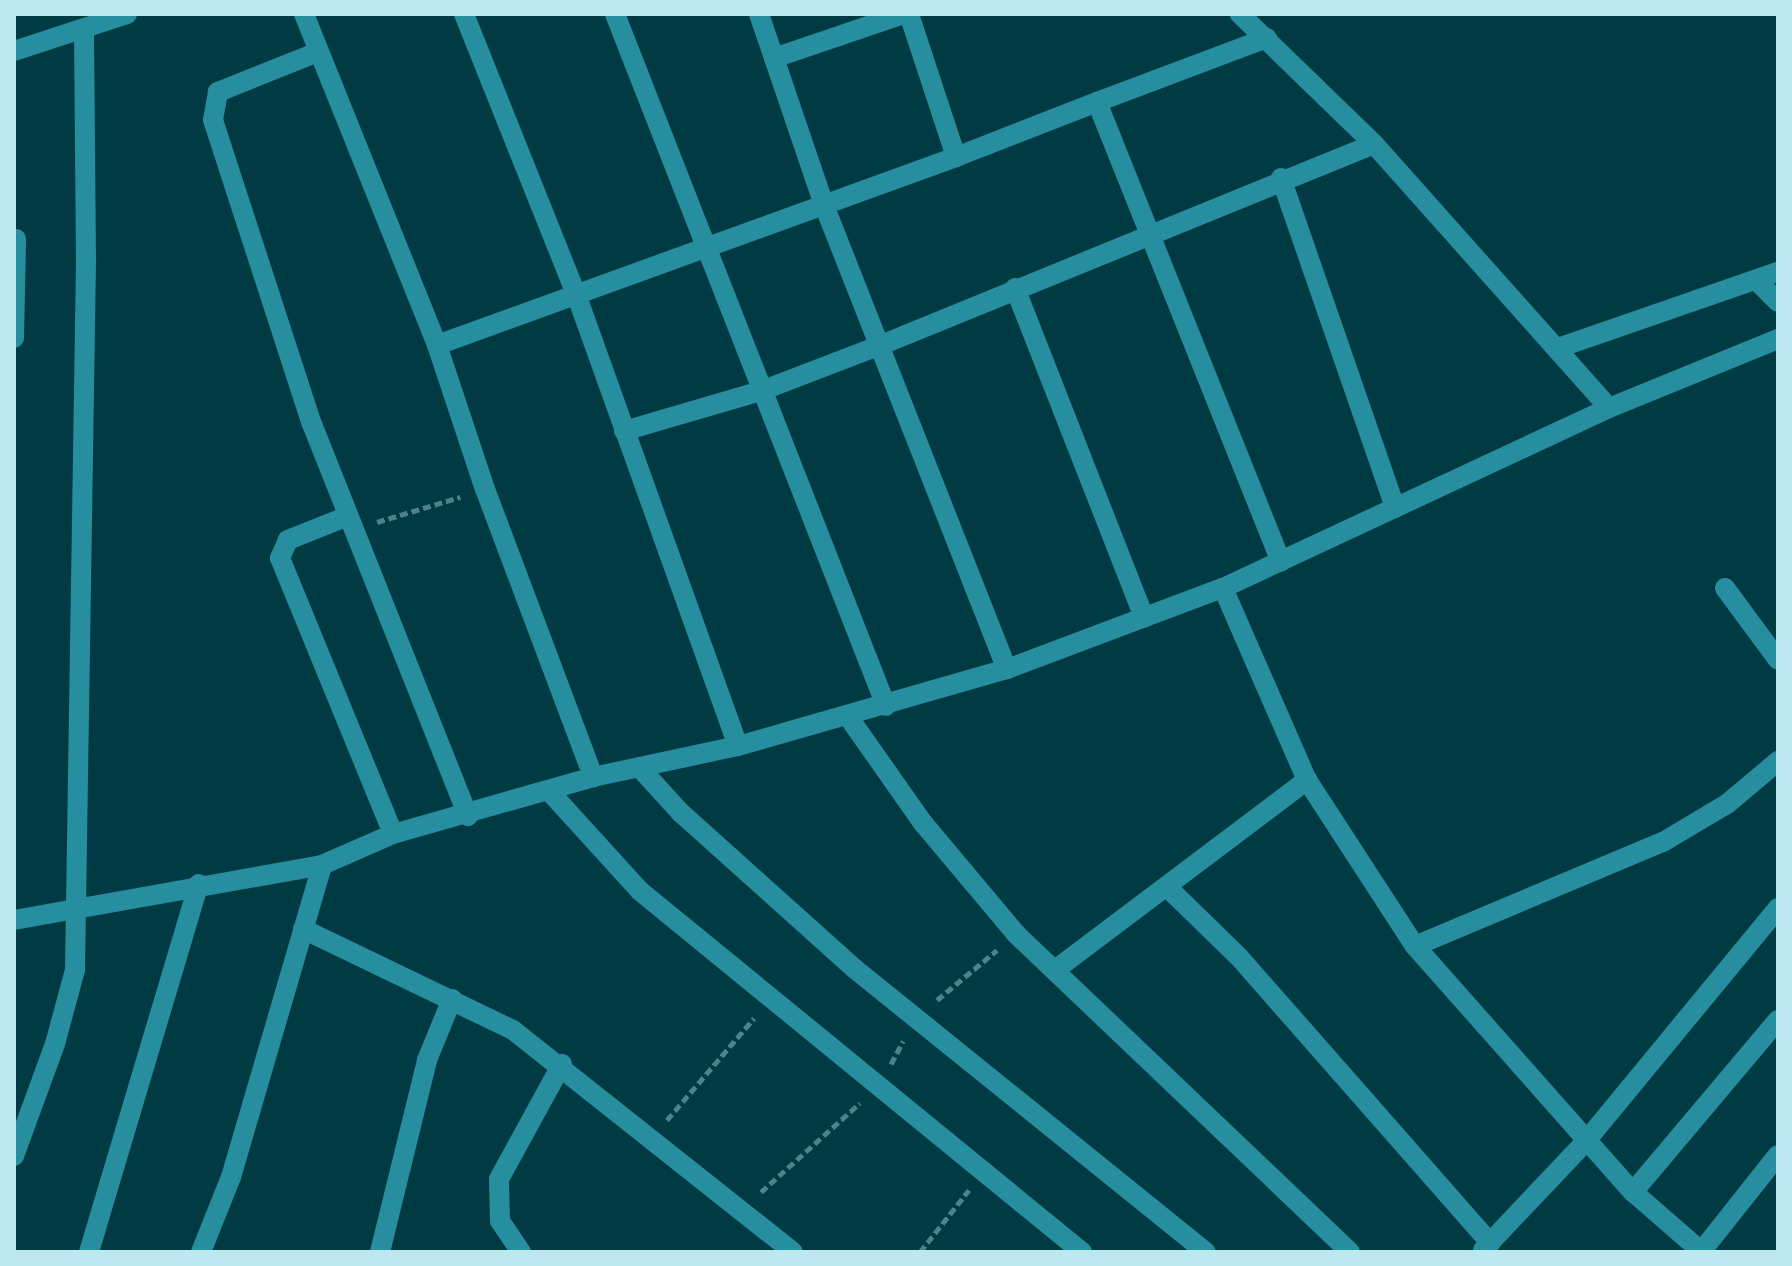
<!DOCTYPE html>
<html>
<head>
<meta charset="utf-8">
<style>
  body { margin:0 }
  #map { position:relative; width:1792px; height:1266px; overflow:hidden; background:#003b43; font-family:"DM Sans",sans-serif }
  div>[style] { position:absolute }
  [style*='--x'] { left:calc(var(--x)*1px); top:calc(var(--y)*1px); width:calc(var(--w)*1px); rotate:calc(var(--a)*1deg) }
  .path>* { height:5px; margin-top:-2.5px; transform-origin:0; background:repeating-linear-gradient(90deg,#4e828a 0 8px,transparent 0 12px) }
  .street>* { height:20px; margin:-10px; padding:0 10px; transform-origin:10px; border-radius:10px; background:#268e9e }
  span { translate:-50% -50%; white-space:nowrap; text-align:center; line-height:1.15; -webkit-text-stroke:8px #011f24; paint-order:stroke }
  .frame { position:absolute; inset:0; border:16px solid #bde8f0; pointer-events:none }
</style>
</head>
<body>
<div id="map">
  <div class="path">
    <i style="--x:377;--y:522;--w:87;--a:-16.8"></i>
    <i style="--x:937;--y:1000;--w:78;--a:-39.8"></i>
    <i style="--x:891;--y:1064;--w:26;--a:-62"></i>
    <i style="--x:667;--y:1120;--w:134;--a:-49.5"></i>
    <i style="--x:761;--y:1192;--w:133;--a:-42"></i>
    <i style="--x:920;--y:1252;--w:79;--a:-51.7"></i>
  </div>
  <div class="street">
    <i style="--x:304;--y:14;--w:357;--a:68.1"></i>
    <i style="--x:437;--y:345;--w:152;--a:71.6"></i>
    <i style="--x:485;--y:489;--w:308;--a:69.4"></i>
    <i style="--x:464;--y:14;--w:298;--a:68.2"></i>
    <i style="--x:575;--y:291;--w:483;--a:70.3"></i>
    <i style="--x:615;--y:14;--w:743;--a:68.61"></i>
    <i style="--x:759;--y:14;--w:202;--a:71.2"></i>
    <i style="--x:824;--y:205;--w:499;--a:68.5"></i>
    <i style="--x:1267;--y:38;--w:182;--a:159.4"></i>
    <i style="--x:1097;--y:102;--w:495;--a:68.2"></i>
    <i style="--x:14;--y:51;--w:119;--a:-18.1"></i>
    <i style="--x:318;--y:52;--w:108;--a:158.2"></i>
    <i style="--x:218;--y:92;--w:28;--a:100"></i>
    <i style="--x:213;--y:120;--w:320;--a:72"></i>
    <i style="--x:312;--y:424;--w:422;--a:68.3"></i>
    <i style="--x:774;--y:58;--w:136;--a:-18.8"></i>
    <i style="--x:1374;--y:144;--w:353;--a:48.3"></i>
    <i style="--x:956;--y:157;--w:151;--a:-21.3"></i>
    <i style="--x:1281;--y:178;--w:349;--a:70.9"></i>
    <i style="--x:1756;--y:280;--w:31;--a:45"></i>
    <i style="--x:1015;--y:288;--w:354;--a:68.6"></i>
    <i style="--x:14;--y:338;--w:99;--a:-88.8"></i>
    <i style="--x:437;--y:345;--w:552;--a:-19.91"></i>
    <i style="--x:956;--y:157;--w:151;--a:-108.2"></i>
    <i style="--x:1558;--y:348;--w:233;--a:-19.1"></i>
    <i style="--x:624;--y:431;--w:143;--a:-16.3"></i>
    <i style="--x:761;--y:391;--w:129;--a:-21"></i>
    <i style="--x:881;--y:345;--w:532;--a:-22.18"></i>
    <i style="--x:1374;--y:144;--w:187;--a:-135.9"></i>
    <i style="--x:348;--y:516;--w:65;--a:158.2"></i>
    <i style="--x:288;--y:540;--w:20;--a:114"></i>
    <i style="--x:280;--y:558;--w:298;--a:67.7"></i>
    <i style="--x:1223;--y:588;--w:210;--a:66.4"></i>
    <i style="--x:1307;--y:780;--w:198;--a:57"></i>
    <i style="--x:1415;--y:946;--w:329;--a:48.5"></i>
    <i style="--x:1633;--y:1192;--w:91;--a:41"></i>
    <i style="--x:1725;--y:588;--w:89;--a:53.6"></i>
    <i style="--x:847;--y:715;--w:132;--a:54.9"></i>
    <i style="--x:923;--y:823;--w:145;--a:50"></i>
    <i style="--x:1016;--y:934;--w:461;--a:43.6"></i>
    <i style="--x:640;--y:768;--w:59;--a:47.7"></i>
    <i style="--x:680;--y:812;--w:235;--a:41.9"></i>
    <i style="--x:855;--y:969;--w:451;--a:38.9"></i>
    <i style="--x:550;--y:792;--w:134;--a:47.7"></i>
    <i style="--x:640;--y:891;--w:571;--a:39.24"></i>
    <i style="--x:1167;--y:887;--w:100;--a:44.2"></i>
    <i style="--x:1239;--y:957;--w:381;--a:48.7"></i>
    <i style="--x:14;--y:920;--w:313;--a:-10.1"></i>
    <i style="--x:322;--y:865;--w:77;--a:-23.6"></i>
    <i style="--x:393;--y:834;--w:208;--a:-15.9"></i>
    <i style="--x:593;--y:777;--w:148;--a:-12.1"></i>
    <i style="--x:738;--y:746;--w:280;--a:-16"></i>
    <i style="--x:1007;--y:669;--w:231;--a:-20.6"></i>
    <i style="--x:1223;--y:588;--w:426;--a:-25"></i>
    <i style="--x:1609;--y:408;--w:183;--a:-22.2"></i>
    <i style="--x:303;--y:929;--w:233;--a:25.7"></i>
    <i style="--x:513;--y:1030;--w:357;--a:38.4"></i>
    <i style="--x:1415;--y:946;--w:269;--a:-22.8"></i>
    <i style="--x:1663;--y:842;--w:74;--a:-30.7"></i>
    <i style="--x:1727;--y:804;--w:67;--a:-40.1"></i>
    <i style="--x:1055;--y:970;--w:316;--a:-37"></i>
    <i style="--x:14;--y:1156;--w:119;--a:-69.9"></i>
    <i style="--x:55;--y:1044;--w:77;--a:-74.9"></i>
    <i style="--x:75;--y:970;--w:710;--a:-89.11"></i>
    <i style="--x:86;--y:260;--w:231;--a:-90.5"></i>
    <i style="--x:1633;--y:1192;--w:225;--a:-49.9"></i>
    <i style="--x:1483;--y:1250;--w:150;--a:-46.6"></i>
    <i style="--x:1586;--y:1141;--w:302;--a:-50.5"></i>
    <i style="--x:89;--y:1252;--w:384;--a:-73.4"></i>
    <i style="--x:201;--y:1252;--w:81;--a:-68.2"></i>
    <i style="--x:231;--y:1177;--w:325;--a:-73.7"></i>
    <i style="--x:380;--y:1252;--w:198;--a:-76.2"></i>
    <i style="--x:427;--y:1060;--w:66;--a:-67.7"></i>
    <i style="--x:521;--y:1252;--w:37;--a:-124"></i>
    <i style="--x:500;--y:1221;--w:42;--a:-91.4"></i>
    <i style="--x:499;--y:1179;--w:131;--a:-61.3"></i>
    <i style="--x:1701;--y:1252;--w:124;--a:-51.6"></i>
  </div>
  <div class="frame"></div>
</div>
</body>
</html>
